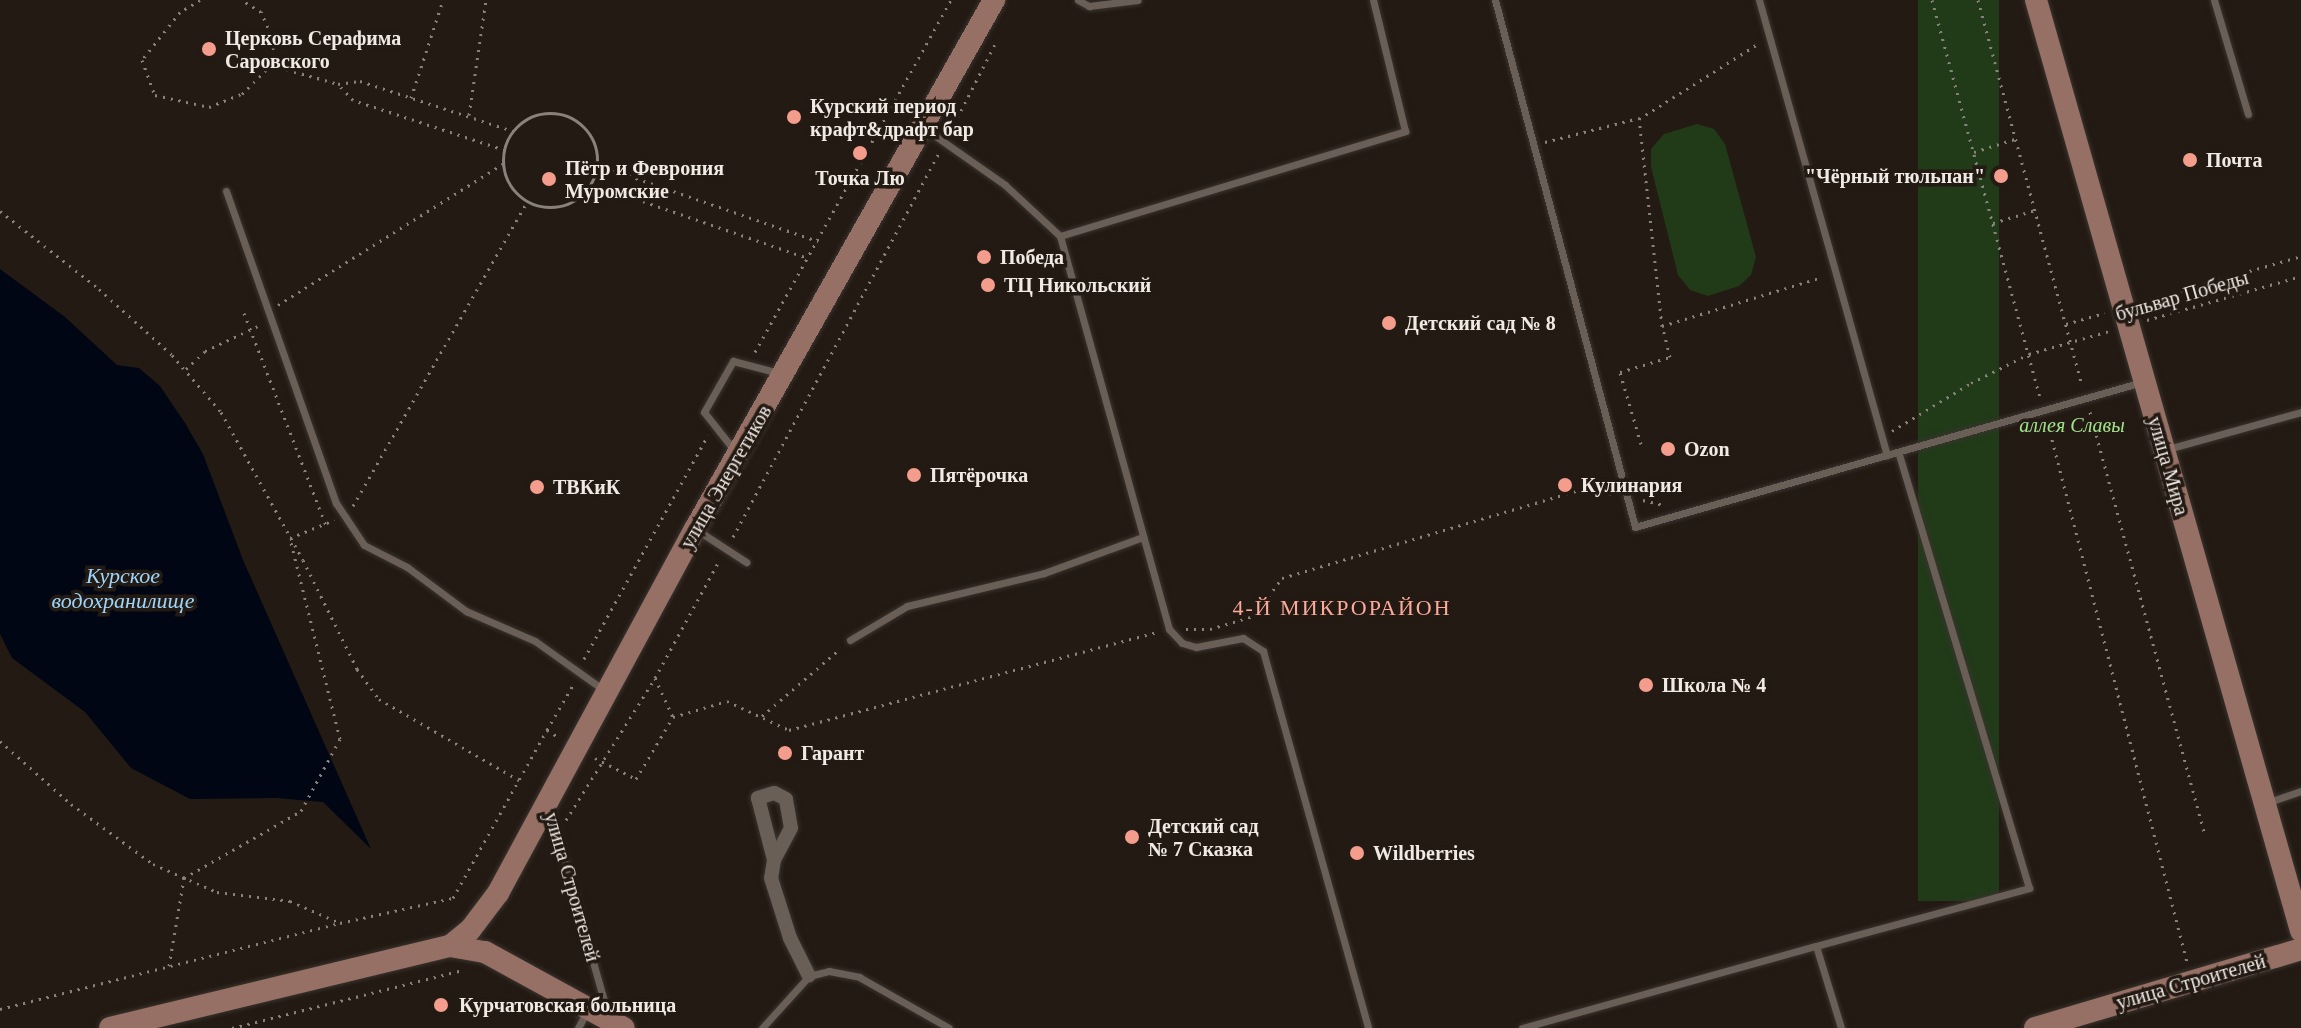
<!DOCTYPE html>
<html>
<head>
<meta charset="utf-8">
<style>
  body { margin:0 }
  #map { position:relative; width:2301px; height:1028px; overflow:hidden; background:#231a13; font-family:"Times New Roman",serif }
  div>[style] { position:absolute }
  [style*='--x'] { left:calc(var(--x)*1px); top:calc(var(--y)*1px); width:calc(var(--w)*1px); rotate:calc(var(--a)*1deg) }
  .green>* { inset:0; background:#213b19; transform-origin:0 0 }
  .water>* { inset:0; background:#000613 }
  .path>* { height:3px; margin-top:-1.5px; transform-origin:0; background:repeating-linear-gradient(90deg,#89817b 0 2px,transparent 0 8px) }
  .path>.ring { margin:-1.5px; padding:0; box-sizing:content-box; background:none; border:3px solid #89817b; border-radius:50% }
  .roads { filter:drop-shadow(0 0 2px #3a332f) drop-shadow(0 0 2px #3a332f) }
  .lane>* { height:7px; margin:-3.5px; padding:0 3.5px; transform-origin:3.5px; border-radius:3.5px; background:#6a5f56 }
  .street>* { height:14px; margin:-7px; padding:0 7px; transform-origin:7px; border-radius:7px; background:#6a5f56 }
  .secondary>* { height:22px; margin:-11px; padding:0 11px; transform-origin:11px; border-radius:11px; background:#967064 }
  .dots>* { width:22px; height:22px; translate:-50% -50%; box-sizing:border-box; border:4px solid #231a13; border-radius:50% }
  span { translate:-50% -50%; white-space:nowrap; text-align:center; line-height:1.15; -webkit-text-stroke:7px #231a13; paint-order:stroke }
  .poi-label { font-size:20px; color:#f0e9e4; font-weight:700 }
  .left { translate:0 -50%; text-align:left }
  .right { translate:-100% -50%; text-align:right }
  .street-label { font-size:20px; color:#f0e9e4 }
  .park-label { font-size:20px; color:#a0e38c; font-style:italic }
  .water-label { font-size:22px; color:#9dd6fd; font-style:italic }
  .neighbourhood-label { font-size:22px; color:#fcaa9a; letter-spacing:2px }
</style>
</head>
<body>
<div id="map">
  <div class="green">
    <i style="left:1918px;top:0;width:81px;height:901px"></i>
    <i style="clip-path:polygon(1697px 124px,1714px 129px,1725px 144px,1756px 257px,1751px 275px,1739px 286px,1708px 296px,1690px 290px,1678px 275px,1651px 167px,1651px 149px,1664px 134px)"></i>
  </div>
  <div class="water">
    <i style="clip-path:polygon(0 269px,65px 317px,117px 365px,139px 368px,160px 386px,185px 423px,203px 454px,243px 560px,371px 849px,323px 802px,276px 798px,190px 799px,131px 768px,85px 712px,12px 658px,0 634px)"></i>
  </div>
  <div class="path">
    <i style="--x:200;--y:0;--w:23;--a:149"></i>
    <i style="--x:180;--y:12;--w:61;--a:128.4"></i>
    <i style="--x:142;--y:60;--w:37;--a:70"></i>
    <i style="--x:155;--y:95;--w:55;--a:12.5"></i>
    <i style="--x:209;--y:107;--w:35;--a:-22"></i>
    <i style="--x:242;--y:94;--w:41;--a:-45"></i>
    <i style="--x:271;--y:65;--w:23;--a:-83"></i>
    <i style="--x:274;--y:42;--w:33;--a:-113"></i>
    <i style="--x:261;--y:12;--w:22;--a:-148"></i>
    <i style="--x:1932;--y:0;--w:411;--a:74.8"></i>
    <i style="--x:1978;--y:0;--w:399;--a:74.9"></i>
    <i style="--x:271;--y:65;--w:70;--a:15.8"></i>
    <i style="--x:411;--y:98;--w:103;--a:-71.9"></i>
    <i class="ring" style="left:503px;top:113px;width:91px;height:91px"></i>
    <i style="--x:469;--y:115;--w:116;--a:-81.6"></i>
    <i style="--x:950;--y:132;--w:101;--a:-62.9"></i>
    <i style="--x:1545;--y:142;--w:97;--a:-14.3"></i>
    <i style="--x:505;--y:150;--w:160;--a:-161.8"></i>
    <i style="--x:353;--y:100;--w:22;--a:-133"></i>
    <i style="--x:338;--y:84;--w:22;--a:-8"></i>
    <i style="--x:360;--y:81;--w:161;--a:18.1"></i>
    <i style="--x:1974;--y:152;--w:43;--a:-17.6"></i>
    <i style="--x:598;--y:165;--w:233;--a:19.1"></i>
    <i style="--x:590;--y:183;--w:231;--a:19"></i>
    <i style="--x:0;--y:211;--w:126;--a:38.2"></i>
    <i style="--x:99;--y:289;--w:98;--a:42.1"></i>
    <i style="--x:172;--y:355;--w:75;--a:49.3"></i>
    <i style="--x:221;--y:412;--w:169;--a:61"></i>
    <i style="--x:303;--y:560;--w:122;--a:63.6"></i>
    <i style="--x:357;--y:669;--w:37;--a:54"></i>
    <i style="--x:379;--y:699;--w:162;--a:30.1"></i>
    <i style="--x:1993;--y:223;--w:44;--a:-17.2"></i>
    <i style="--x:2142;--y:302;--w:166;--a:-16.1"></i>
    <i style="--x:278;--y:305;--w:267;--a:-32.1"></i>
    <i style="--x:244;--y:313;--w:227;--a:68.9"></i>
    <i style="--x:2147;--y:320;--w:160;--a:-15.9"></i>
    <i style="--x:2066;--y:324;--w:40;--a:-16"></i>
    <i style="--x:1662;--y:326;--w:208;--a:-96.3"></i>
    <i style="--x:1639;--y:119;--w:142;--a:-32.3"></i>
    <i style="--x:755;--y:352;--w:403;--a:-60.9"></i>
    <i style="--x:186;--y:369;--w:26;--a:-43"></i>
    <i style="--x:205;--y:351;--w:59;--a:-25.3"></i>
    <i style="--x:2090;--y:412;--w:439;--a:74.8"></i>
    <i style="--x:2048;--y:424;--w:556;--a:75.51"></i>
    <i style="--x:1892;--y:431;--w:92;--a:-31.3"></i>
    <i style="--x:1971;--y:383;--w:65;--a:-26.6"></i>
    <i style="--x:2029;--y:354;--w:83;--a:-16"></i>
    <i style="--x:1641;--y:444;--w:75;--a:-106.3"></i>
    <i style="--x:1620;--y:372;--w:52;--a:-16.7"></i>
    <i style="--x:1670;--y:357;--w:32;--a:-104"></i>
    <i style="--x:1662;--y:326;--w:167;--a:-17"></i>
    <i style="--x:1643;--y:500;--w:21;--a:14"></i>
    <i style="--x:353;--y:506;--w:352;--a:-60.2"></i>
    <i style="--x:733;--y:537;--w:436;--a:-61.8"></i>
    <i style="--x:1186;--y:629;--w:24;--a:0"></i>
    <i style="--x:1210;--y:629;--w:46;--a:-16.5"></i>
    <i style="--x:1254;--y:616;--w:47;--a:-53.6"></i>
    <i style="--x:1282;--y:578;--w:317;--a:-16.5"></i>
    <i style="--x:1586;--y:488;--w:27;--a:13"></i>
    <i style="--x:584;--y:659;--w:256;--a:-61"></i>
    <i style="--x:655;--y:678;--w:43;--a:65.2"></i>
    <i style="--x:762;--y:716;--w:104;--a:-40.7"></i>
    <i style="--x:547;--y:730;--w:52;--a:-60"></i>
    <i style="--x:0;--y:741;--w:95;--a:41.6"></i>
    <i style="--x:71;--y:804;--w:102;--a:36.2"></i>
    <i style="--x:153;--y:864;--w:70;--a:23.6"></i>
    <i style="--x:217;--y:892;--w:74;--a:7"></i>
    <i style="--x:290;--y:901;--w:52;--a:23.6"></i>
    <i style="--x:595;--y:758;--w:46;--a:27.1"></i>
    <i style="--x:636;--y:779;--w:72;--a:-59.2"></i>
    <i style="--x:673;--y:717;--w:56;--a:-16.5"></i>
    <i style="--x:727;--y:701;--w:68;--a:25.1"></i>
    <i style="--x:789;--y:730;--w:382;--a:-14.9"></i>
    <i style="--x:566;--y:820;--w:168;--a:-57.9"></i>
    <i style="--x:655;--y:678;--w:133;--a:-61.3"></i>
    <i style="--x:169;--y:966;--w:89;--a:-80.3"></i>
    <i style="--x:184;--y:878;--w:135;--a:-29.8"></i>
    <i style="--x:301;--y:811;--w:82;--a:-61.6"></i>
    <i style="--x:340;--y:739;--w:207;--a:-104"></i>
    <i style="--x:290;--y:538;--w:48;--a:-22.2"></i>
    <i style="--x:0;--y:1009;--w:351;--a:-14.2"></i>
    <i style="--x:340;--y:923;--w:116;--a:-12.5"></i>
    <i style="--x:453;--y:898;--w:193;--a:-60.8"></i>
    <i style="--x:547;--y:730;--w:13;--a:32"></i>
    <i style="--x:232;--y:1028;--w:238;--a:-14.1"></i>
  </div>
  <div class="roads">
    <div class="lane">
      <i style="--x:1078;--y:0;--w:13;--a:29"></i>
      <i style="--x:1089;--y:6;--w:49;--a:-7"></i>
      <i style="--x:1495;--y:0;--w:545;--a:75.12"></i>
      <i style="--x:1635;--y:527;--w:527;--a:-15.96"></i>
      <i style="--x:1759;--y:0;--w:473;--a:74.3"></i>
      <i style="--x:2214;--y:0;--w:119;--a:73.4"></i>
      <i style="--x:924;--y:128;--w:99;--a:35.1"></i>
      <i style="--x:1005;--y:185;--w:75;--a:42.8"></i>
      <i style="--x:1060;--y:236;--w:408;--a:74.5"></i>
      <i style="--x:1169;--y:629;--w:19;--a:47"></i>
      <i style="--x:1182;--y:643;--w:15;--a:16"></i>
      <i style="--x:1196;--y:647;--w:48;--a:-10.8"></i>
      <i style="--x:1243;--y:638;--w:24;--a:33"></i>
      <i style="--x:1263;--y:651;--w:391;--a:74.4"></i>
      <i style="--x:226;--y:191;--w:331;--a:70.6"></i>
      <i style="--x:336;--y:503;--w:50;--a:56.3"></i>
      <i style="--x:364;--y:545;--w:48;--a:27.1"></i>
      <i style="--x:407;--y:567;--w:74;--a:36.7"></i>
      <i style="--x:466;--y:611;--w:75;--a:23.5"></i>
      <i style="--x:535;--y:641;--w:86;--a:35.5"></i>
      <i style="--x:1060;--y:236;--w:361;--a:-16.9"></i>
      <i style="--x:1405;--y:131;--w:135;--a:-103.7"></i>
      <i style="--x:2168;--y:449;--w:138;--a:-15.5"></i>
      <i style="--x:734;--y:450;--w:48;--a:-128.3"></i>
      <i style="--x:704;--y:412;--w:59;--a:-60.4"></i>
      <i style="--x:733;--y:361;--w:48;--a:14.6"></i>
      <i style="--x:697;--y:530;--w:59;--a:33.1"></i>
      <i style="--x:850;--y:640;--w:66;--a:-30.8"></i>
      <i style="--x:907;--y:606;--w:141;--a:-13.5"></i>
      <i style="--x:1044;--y:573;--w:105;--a:-20"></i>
      <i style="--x:2269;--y:802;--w:34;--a:-19"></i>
      <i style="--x:550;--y:811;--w:211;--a:74.1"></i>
      <i style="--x:1816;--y:946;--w:221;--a:-15.2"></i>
      <i style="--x:2029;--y:888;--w:455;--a:-106.7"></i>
      <i style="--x:578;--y:1028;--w:19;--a:-62"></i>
      <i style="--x:762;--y:1028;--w:70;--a:-47.9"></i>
      <i style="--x:809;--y:976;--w:21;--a:-14"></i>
      <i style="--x:829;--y:971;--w:31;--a:11"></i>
      <i style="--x:859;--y:977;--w:103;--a:29.5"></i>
      <i style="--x:1522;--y:1028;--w:305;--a:-15.6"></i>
      <i style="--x:1816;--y:946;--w:86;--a:73"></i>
    </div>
    <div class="street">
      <i style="--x:774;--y:860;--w:36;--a:-62"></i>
      <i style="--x:791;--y:828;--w:29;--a:-100"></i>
      <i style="--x:786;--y:799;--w:13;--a:-153"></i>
      <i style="--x:774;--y:793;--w:17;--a:163"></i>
      <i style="--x:758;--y:798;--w:64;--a:75.5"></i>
      <i style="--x:774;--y:860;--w:18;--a:99"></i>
      <i style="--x:771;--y:878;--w:63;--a:72.4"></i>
      <i style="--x:790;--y:938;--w:42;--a:63.4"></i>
    </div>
    <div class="secondary">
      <i style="--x:2036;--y:0;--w:968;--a:74.11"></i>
      <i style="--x:450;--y:946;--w:36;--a:10"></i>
      <i style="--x:485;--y:952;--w:158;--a:28.7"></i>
      <i style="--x:110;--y:1028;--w:350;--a:-13.6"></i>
      <i style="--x:450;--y:946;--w:26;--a:-39"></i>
      <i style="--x:470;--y:930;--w:46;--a:-52.9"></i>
      <i style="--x:498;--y:893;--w:414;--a:-61.6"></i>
      <i style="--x:695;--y:529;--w:608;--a:-60.52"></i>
      <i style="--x:2035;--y:1028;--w:277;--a:-16.5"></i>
    </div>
  </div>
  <div class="dots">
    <i style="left:209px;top:49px;background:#f49d8c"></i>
    <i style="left:794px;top:117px;background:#f49d8c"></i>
    <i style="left:860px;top:153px;background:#f49d8c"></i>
    <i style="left:2190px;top:160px;background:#f49d8c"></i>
    <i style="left:2001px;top:176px;background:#f49d8c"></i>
    <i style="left:549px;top:179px;background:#f49d8c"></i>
    <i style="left:984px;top:257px;background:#f49d8c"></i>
    <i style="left:988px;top:285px;background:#f49d8c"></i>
    <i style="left:1389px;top:323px;background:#f49d8c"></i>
    <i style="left:1668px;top:449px;background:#f49d8c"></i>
    <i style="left:914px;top:475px;background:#f49d8c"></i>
    <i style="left:1565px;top:485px;background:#f49d8c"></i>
    <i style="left:537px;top:487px;background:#f49d8c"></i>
    <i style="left:1646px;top:685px;background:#f49d8c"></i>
    <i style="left:785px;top:753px;background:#f49d8c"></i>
    <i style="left:1132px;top:837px;background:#f49d8c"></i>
    <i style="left:1357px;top:853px;background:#f49d8c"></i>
    <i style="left:441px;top:1005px;background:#f49d8c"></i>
  </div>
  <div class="poi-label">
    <span class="left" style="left:225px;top:50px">Церковь Серафима<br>Саровского</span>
    <span class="left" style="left:810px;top:118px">Курский период<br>крафт&amp;драфт бар</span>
    <span class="left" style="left:2206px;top:160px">Почта</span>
    <span class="left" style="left:565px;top:180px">Пётр и Феврония<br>Муромские</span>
    <span class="right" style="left:1985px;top:176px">"Чёрный тюльпан"</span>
    <span style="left:860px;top:178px">Точка Лю</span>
    <span class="left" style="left:1000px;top:257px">Победа</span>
    <span class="left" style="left:1004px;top:285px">ТЦ Никольский</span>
    <span class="left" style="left:1405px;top:323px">Детский сад № 8</span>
    <span class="left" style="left:1684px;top:449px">Ozon</span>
    <span class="left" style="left:930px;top:475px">Пятёрочка</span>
    <span class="left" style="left:1581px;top:485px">Кулинария</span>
    <span class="left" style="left:553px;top:487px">ТВКиК</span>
    <span class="left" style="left:1662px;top:685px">Школа № 4</span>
    <span class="left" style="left:801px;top:753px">Гарант</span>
    <span class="left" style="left:1148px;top:838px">Детский сад<br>№ 7 Сказка</span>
    <span class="left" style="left:1373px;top:853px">Wildberries</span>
    <span class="left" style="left:459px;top:1005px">Курчатовская больница</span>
  </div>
  <div class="street-label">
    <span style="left:2182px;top:296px;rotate:-16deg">бульвар Победы</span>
    <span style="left:2168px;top:466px;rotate:74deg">улица Мира</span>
    <span style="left:726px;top:477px;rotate:-60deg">улица Энергетиков</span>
    <span style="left:572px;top:887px;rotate:74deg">улица Строителей</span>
    <span style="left:2191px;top:982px;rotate:-16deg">улица Строителей</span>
  </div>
  <div class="park-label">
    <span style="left:2072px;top:425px">аллея Славы</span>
  </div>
  <div class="water-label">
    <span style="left:123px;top:588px">Курское<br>водохранилище</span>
  </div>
  <div class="neighbourhood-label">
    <span style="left:1342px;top:608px">4-Й МИКРОРАЙОН</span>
  </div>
</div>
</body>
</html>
